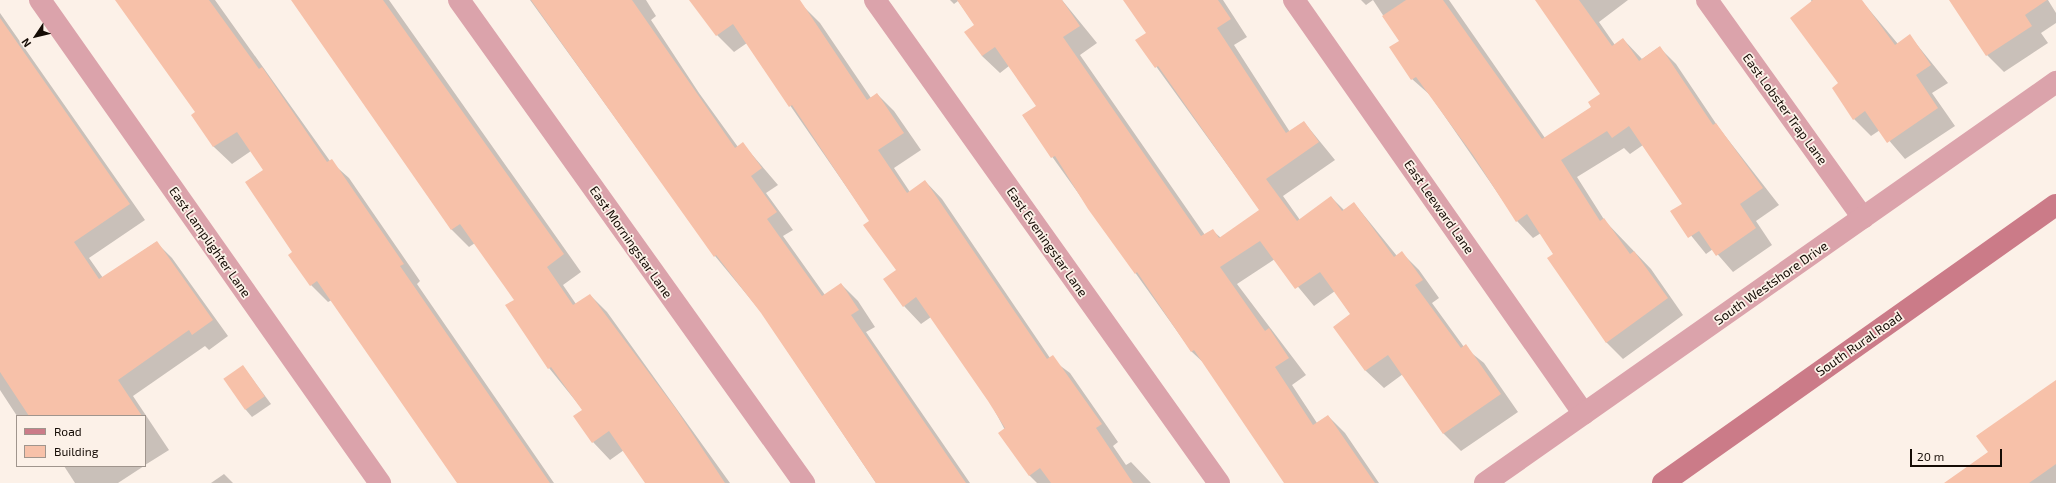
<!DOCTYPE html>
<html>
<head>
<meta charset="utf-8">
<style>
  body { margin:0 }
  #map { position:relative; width:2056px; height:483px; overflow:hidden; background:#fcf1e8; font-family:"Exo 2",sans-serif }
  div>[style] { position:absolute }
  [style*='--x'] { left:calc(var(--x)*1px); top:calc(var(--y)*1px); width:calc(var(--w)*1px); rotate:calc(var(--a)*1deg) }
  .shadow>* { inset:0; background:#0003 }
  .building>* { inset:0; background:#f7c1a9; transform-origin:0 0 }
  .street>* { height:22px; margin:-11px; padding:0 11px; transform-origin:11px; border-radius:11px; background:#dba3ab }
  .secondary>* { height:22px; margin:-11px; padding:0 11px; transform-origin:11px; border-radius:11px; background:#cb7b88 }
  span { translate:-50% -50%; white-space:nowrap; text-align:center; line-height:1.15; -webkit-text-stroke:3.5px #fcf1e8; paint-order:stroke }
  .street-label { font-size:13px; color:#150c05 }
  .legend { position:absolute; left:16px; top:415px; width:130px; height:52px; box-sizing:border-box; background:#fcf1e8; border:1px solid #a0958d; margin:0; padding:5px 7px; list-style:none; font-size:12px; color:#150c05 }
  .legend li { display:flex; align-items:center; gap:8px; height:20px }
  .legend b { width:20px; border:1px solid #a0958d }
  .north { position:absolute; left:16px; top:16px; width:40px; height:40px; -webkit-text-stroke:3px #fcf1e8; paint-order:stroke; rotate:235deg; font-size:11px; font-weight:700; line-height:16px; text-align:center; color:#150c05 }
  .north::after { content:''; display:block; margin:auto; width:14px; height:18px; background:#150c05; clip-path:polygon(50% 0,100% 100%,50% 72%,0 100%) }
  .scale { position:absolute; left:1910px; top:449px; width:92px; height:18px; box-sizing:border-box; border:2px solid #150c05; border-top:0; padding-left:5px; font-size:12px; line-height:14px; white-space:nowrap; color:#150c05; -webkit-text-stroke:3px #fcf1e8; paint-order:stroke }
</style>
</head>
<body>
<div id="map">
  <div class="shadow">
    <i style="clip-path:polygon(117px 0,215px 0,330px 161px,349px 178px,420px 281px,417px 284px,554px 483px,458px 483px,332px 300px,328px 302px,311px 285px,264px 170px,251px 151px,232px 164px,214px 147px,193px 115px,197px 113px)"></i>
    <i style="clip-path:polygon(292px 0,389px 0,581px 272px,563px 285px,576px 304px,590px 295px,607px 312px,730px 483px,646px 483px,624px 450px,610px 460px,593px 442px,583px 410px,549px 368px,515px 300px,475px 243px,469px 247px,452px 230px)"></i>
    <i style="clip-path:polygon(530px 0,646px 0,656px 16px,651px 20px,699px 93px,738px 147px,743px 144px,778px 185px,766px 193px,793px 230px,783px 236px,825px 295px,841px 284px,858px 301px,875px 327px,866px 332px,970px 483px,876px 483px,762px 313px,715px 256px)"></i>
    <i style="clip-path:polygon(703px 0,781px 0,803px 6px,820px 23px,871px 98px,877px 94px,894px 111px,921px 150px,894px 168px,910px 192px,925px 181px,942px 199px,1050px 358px,1070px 373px,1118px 442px,1113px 446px,1126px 465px,1131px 462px,1151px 483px,1037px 483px,1029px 475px,989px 400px,931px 317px,921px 324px,904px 306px,897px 270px,870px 221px,747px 43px,734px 52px,717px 35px)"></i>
    <i style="clip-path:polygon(950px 0,1062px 0,1097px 43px,1080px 55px,1205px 235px,1212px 230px,1221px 238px,1260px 210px,1137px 40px,1148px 33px,1124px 0,1223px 0,1247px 37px,1234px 45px,1290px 132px,1304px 122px,1335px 160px,1283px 196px,1300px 220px,1331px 197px,1344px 210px,1354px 203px,1397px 256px,1402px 253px,1419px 270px,1439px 298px,1432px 303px,1464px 347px,1484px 363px,1518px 412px,1461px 451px,1444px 434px,1403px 374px,1384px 388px,1366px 371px,1334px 327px,1351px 315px,1335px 291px,1314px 306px,1275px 259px,1237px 284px,1306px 375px,1292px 385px,1317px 423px,1328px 416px,1345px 433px,1379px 483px,1286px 483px,1206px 365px,1192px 352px,1023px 116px,1037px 106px,1009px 66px,1000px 73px,982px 56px,975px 25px,958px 1px,954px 4px)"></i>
    <i style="clip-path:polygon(1361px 0,1449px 0,1545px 138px,1592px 107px,1601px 94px,1536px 0,1628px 0,1599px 22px,1615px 45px,1623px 39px,1642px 59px,1659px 47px,1676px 64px,1719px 128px,1779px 205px,1756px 221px,1772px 245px,1733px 272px,1713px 249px,1706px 254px,1672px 212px,1683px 204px,1643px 145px,1630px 154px,1624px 148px,1577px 177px,1605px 221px,1651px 269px,1683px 315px,1623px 359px,1606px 342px,1541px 233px,1533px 238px,1517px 221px,1430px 95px,1412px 79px,1400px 41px,1373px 0,1366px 5px)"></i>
    <i style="clip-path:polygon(1811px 0,1861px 0,1898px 44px,1910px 36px,1948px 83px,1932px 93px,1955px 126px,1905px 159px,1880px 130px,1871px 136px,1854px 119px)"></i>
    <i style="clip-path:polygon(1957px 0,2048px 0,2056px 13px,2056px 23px,2041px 33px,2048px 43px,2004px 72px,1987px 55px)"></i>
    <i style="clip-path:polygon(0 13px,145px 220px,89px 258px,103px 278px,156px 242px,172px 258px,228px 336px,209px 350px,205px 346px,133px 396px,169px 450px,145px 465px,145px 416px,17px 416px,0 390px)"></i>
    <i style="clip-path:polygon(243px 366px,271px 404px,252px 417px,246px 410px)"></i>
    <i style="clip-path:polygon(2056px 381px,2056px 483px,1946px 483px,1989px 452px)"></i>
    <i style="clip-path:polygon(64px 466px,144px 466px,118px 483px,75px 483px)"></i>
    <i style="clip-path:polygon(224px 474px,233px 483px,211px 483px)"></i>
  </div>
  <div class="building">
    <i style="clip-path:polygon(115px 0,209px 0,259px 69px,262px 67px,327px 162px,332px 159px,404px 264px,400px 266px,550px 483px,457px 483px,317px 281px,310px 286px,288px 255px,292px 252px,245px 182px,263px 170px,237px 132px,213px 147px,191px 115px,195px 112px)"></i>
    <i style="clip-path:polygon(291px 0,383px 0,564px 254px,547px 267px,573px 305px,590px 294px,676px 409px,725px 483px,645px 483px,609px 431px,592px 443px,573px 416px,582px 410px,551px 367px,548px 369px,505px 305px,514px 300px,460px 224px,451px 230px)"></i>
    <i style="clip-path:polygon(531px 0,632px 0,735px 148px,743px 142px,762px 168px,751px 176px,777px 212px,767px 219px,822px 296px,841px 283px,859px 310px,851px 315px,966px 483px,876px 483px,761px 313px,716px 255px,714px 257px)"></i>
    <i style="clip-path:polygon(689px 0,800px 0,867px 100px,877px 93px,904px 133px,878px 150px,907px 193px,925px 180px,1047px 359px,1053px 355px,1102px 424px,1096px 428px,1133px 483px,1051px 483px,1040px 468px,1029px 476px,998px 433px,1005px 428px,988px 401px,916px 297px,903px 307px,883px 279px,896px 270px,863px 225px,869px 221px,792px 105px,789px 107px,733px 24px,716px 36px)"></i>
    <i style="clip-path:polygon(957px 0,1062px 0,1080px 26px,1063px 37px,1201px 236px,1213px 229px,1219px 238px,1259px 210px,1158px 66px,1155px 68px,1135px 40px,1146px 33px,1123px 0,1218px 0,1231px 19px,1217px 28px,1286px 133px,1304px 121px,1319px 142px,1266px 179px,1297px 221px,1331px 196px,1342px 211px,1354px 202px,1394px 257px,1402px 251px,1423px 280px,1415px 285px,1461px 348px,1466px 344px,1501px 394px,1443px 434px,1388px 355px,1365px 371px,1333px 327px,1350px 314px,1320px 272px,1295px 289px,1260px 241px,1220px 267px,1265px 331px,1269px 328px,1289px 358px,1275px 367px,1313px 425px,1328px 415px,1375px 483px,1284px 483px,1194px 350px,1191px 352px,1137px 272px,1135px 274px,1088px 209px,1055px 156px,1051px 158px,1022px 115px,1036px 106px,995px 47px,982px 56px,964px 32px,974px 25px)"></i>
    <i style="clip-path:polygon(1406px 0,1443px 0,1542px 139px,1591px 107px,1588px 102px,1600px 94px,1535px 0,1579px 0,1612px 46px,1623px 38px,1639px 61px,1660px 46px,1713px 125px,1716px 123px,1763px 188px,1740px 204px,1756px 228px,1716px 256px,1699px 231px,1688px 238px,1670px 211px,1682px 204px,1629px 126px,1612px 138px,1607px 131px,1561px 160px,1600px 221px,1604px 218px,1630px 254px,1634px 251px,1668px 298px,1606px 343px,1547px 258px,1553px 254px,1527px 214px,1516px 222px,1473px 155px,1416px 77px,1411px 80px,1389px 47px,1399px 41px,1382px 16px)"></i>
    <i style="clip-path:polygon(1813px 0,1862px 0,1895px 45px,1910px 34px,1931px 65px,1916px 75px,1938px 108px,1887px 143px,1865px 111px,1853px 120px,1832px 88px,1838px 83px,1790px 18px)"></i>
    <i style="clip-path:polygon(1949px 0,2047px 0,2025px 15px,2032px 26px,1986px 56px)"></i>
    <i style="clip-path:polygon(0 18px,130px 204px,74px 242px,99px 279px,157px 241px,213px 320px,192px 335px,189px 330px,118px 380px,142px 416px,29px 416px,0 372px)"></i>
    <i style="left:243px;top:365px;width:38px;height:24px;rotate:55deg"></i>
    <i style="clip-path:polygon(2056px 380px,2056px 464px,2029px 483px,1944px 483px,1988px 452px,1976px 436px)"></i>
  </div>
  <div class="street">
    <i style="--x:40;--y:0;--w:591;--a:54.86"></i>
    <i style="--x:459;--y:0;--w:594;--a:54.46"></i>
    <i style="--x:875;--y:0;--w:593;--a:54.54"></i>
    <i style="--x:1294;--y:0;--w:505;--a:54.99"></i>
    <i style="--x:1707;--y:0;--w:268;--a:54.4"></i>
    <i style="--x:1485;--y:483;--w:698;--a:-35.08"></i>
  </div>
  <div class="secondary">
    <i style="--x:1663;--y:483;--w:481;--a:-35.3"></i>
  </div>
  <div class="street-label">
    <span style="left:1785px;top:109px;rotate:54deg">East Lobster Trap Lane</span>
    <span style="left:1439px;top:207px;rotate:55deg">East Leeward Lane</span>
    <span style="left:210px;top:242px;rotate:55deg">East Lamplighter Lane</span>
    <span style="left:631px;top:242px;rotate:55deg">East Morningstar Lane</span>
    <span style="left:1047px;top:242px;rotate:55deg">East Eveningstar Lane</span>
    <span style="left:1771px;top:283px;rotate:-35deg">South Westshore Drive</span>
    <span style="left:1859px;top:344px;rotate:-35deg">South Rural Road</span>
  </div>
  <ul class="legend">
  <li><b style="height:5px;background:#cb7b88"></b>Road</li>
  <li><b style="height:11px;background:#f7c1a9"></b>Building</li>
  </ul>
  <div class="north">N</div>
  <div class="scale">20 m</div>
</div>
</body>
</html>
